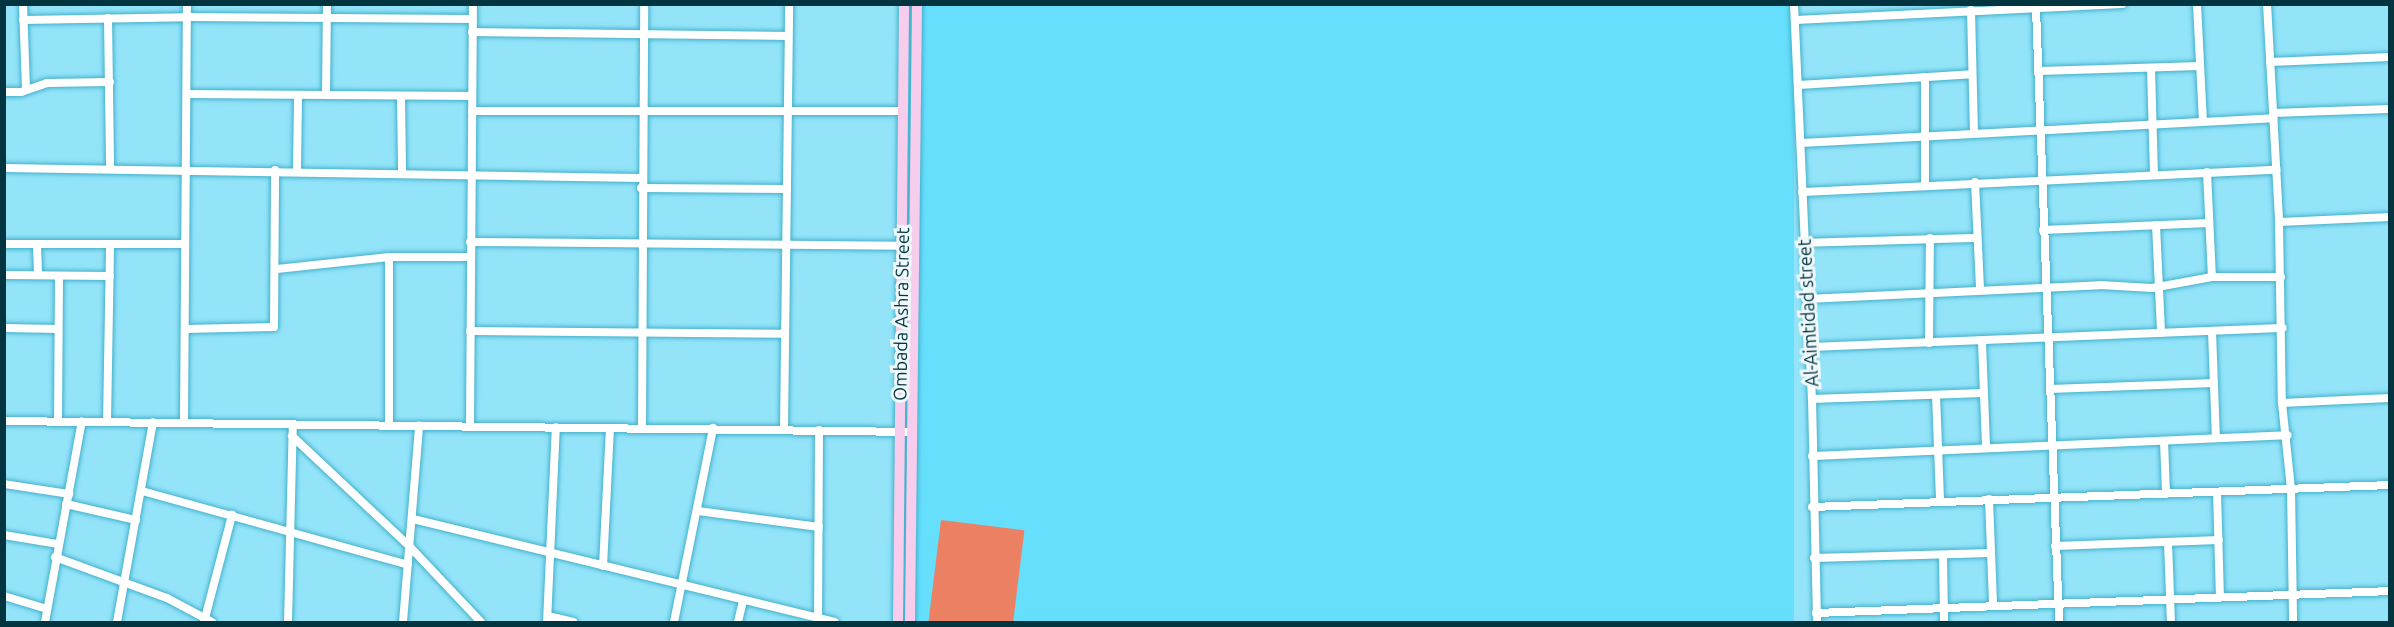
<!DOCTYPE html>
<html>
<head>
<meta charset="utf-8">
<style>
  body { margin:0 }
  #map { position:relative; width:2394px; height:627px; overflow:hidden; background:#93e4f9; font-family:Ubuntu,sans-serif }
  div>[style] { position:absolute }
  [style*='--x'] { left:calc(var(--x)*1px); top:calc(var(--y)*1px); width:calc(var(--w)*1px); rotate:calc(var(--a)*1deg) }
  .built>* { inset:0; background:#66dffc; transform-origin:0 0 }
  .green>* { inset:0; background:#ec8063; transform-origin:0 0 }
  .roads { filter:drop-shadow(0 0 2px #43b1cb) drop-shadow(0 0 2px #43b1cb) }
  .minor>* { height:8px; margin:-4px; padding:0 4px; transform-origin:4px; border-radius:4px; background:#fff }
  .major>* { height:10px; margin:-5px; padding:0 5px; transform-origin:5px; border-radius:5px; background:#f6cdec }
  span { translate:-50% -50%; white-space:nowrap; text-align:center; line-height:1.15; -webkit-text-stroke:6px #eff8fb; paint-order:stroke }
  .street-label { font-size:18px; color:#033540 }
  .frame { position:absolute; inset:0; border:6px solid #033540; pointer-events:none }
</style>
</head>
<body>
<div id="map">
  <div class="built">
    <i style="left:905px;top:5px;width:889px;height:617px"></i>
  </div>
  <div class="green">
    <i style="left:941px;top:520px;width:84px;height:103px;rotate:7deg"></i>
  </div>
  <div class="roads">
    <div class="minor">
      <i style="--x:23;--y:4;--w:86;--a:88"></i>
      <i style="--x:1794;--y:4;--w:395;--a:87.4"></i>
      <i style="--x:1812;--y:399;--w:223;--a:88.7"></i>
      <i style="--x:2197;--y:4;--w:118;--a:87.1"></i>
      <i style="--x:2267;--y:4;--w:218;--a:86.8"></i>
      <i style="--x:2279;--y:222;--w:181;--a:89.1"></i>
      <i style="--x:2282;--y:403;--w:85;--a:84"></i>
      <i style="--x:2291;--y:488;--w:134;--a:89.1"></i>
      <i style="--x:2036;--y:8;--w:614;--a:87.85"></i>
      <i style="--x:1971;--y:10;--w:122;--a:88.6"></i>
      <i style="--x:108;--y:18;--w:151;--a:89.2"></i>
      <i style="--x:23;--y:20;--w:164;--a:-1"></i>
      <i style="--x:187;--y:17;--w:286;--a:0.4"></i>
      <i style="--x:1795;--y:20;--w:328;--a:-2.8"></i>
      <i style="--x:472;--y:32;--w:316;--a:0.7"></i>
      <i style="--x:2270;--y:62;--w:120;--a:-2.4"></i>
      <i style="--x:2151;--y:68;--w:107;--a:88.4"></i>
      <i style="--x:2039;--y:71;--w:161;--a:-1.8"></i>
      <i style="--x:1799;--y:85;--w:173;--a:-3.6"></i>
      <i style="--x:4;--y:92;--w:17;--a:0"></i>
      <i style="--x:21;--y:92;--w:28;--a:-19"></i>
      <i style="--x:47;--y:83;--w:63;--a:-0.9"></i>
      <i style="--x:187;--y:94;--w:285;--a:0.4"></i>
      <i style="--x:326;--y:95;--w:91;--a:-89.4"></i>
      <i style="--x:401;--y:96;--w:75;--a:89.2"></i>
      <i style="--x:472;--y:111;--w:432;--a:0"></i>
      <i style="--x:2273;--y:113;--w:117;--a:-2"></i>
      <i style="--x:1801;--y:143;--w:473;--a:-3"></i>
      <i style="--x:4;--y:168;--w:637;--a:0.9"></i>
      <i style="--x:297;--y:170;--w:74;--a:-89.2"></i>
      <i style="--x:2207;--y:172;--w:105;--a:87.3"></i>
      <i style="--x:1975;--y:182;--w:108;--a:87.3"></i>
      <i style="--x:1925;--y:184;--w:107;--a:-90"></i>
      <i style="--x:641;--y:188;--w:146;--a:0.4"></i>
      <i style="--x:1802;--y:192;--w:475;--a:-2.7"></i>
      <i style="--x:2279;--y:222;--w:111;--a:-2.6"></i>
      <i style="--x:2156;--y:225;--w:108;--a:87.3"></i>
      <i style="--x:2043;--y:230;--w:166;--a:-2.4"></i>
      <i style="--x:470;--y:242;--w:432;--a:0.5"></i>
      <i style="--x:1804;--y:243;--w:173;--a:-1.7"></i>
      <i style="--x:4;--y:244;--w:181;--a:0"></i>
      <i style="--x:37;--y:244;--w:31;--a:88"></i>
      <i style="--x:277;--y:269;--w:113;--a:-6.1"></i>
      <i style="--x:389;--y:257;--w:82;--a:0"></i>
      <i style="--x:4;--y:275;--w:106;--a:0.5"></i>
      <i style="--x:1807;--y:299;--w:293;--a:-2.7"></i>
      <i style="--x:2100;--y:285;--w:52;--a:3.3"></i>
      <i style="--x:2152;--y:288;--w:61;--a:-10.4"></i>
      <i style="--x:2212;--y:277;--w:69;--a:0"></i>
      <i style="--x:4;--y:328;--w:54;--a:1.1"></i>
      <i style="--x:185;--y:329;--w:89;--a:-1.3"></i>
      <i style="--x:274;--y:327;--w:157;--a:-89.6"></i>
      <i style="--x:470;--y:331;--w:315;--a:0.5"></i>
      <i style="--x:2212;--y:331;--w:107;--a:87.9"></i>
      <i style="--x:1982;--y:342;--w:106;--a:87.8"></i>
      <i style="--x:1929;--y:343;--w:105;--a:-89.5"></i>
      <i style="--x:1809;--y:347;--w:474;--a:-2.3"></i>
      <i style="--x:2050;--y:389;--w:164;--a:-2.1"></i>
      <i style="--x:1936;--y:395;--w:105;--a:87.8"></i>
      <i style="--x:1812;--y:399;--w:171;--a:-2"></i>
      <i style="--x:2282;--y:403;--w:108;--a:-2.7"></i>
      <i style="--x:4;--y:421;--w:907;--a:0.69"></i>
      <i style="--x:58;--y:421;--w:145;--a:-89.6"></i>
      <i style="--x:107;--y:422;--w:178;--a:-89"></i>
      <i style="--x:184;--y:422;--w:418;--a:-89.6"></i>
      <i style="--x:389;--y:425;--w:168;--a:-90"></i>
      <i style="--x:470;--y:426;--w:422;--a:-89.6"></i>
      <i style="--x:642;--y:429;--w:425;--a:-89.7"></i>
      <i style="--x:784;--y:429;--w:425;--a:-89.3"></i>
      <i style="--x:292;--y:436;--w:162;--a:43.2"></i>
      <i style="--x:410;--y:547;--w:103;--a:46.6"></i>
      <i style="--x:2164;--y:441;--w:53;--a:87.8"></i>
      <i style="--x:1812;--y:456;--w:476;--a:-2.5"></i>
      <i style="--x:4;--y:484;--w:66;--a:8.7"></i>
      <i style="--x:142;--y:491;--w:276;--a:15.5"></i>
      <i style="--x:2217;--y:492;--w:105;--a:88.4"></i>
      <i style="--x:1989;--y:499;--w:106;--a:87.8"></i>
      <i style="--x:66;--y:504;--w:72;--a:12.9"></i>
      <i style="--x:1812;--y:507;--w:578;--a:-2.18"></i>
      <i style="--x:698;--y:511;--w:122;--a:7.5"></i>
      <i style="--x:413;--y:519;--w:434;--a:13.7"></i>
      <i style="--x:4;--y:535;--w:55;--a:9.5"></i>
      <i style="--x:2168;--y:542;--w:80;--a:87.9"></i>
      <i style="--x:2055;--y:546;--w:164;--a:-2.1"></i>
      <i style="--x:1943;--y:555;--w:67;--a:89.1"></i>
      <i style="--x:55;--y:557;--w:119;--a:20.1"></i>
      <i style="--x:167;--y:598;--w:51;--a:28.1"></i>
      <i style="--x:1814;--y:558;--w:177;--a:-1.6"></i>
      <i style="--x:603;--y:566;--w:138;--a:-87.1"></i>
      <i style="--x:4;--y:596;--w:45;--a:16.8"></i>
      <i style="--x:1816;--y:613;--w:574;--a:-2.19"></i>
      <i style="--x:548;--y:616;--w:26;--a:13"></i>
      <i style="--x:45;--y:622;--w:204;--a:-79.6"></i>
      <i style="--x:117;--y:622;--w:203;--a:-79.8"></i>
      <i style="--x:204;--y:622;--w:111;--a:-75.3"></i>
      <i style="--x:288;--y:622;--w:198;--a:-88.6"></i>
      <i style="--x:403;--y:622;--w:197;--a:-85.3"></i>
      <i style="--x:547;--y:622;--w:195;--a:-87.4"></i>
      <i style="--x:674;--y:622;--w:198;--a:-78.6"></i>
      <i style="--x:738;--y:622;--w:22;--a:-77"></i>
      <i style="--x:818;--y:622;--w:192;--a:-89.7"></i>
    </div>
    <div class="major">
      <i style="--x:898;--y:622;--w:618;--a:-89.44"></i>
      <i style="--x:910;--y:622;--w:618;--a:-89.35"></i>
    </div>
  </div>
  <div class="street-label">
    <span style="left:1808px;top:313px;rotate:-93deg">Al-Aimtidad street</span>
    <span style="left:901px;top:314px;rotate:-89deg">Ombada Ashra Street</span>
  </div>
  <div class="frame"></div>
</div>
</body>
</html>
